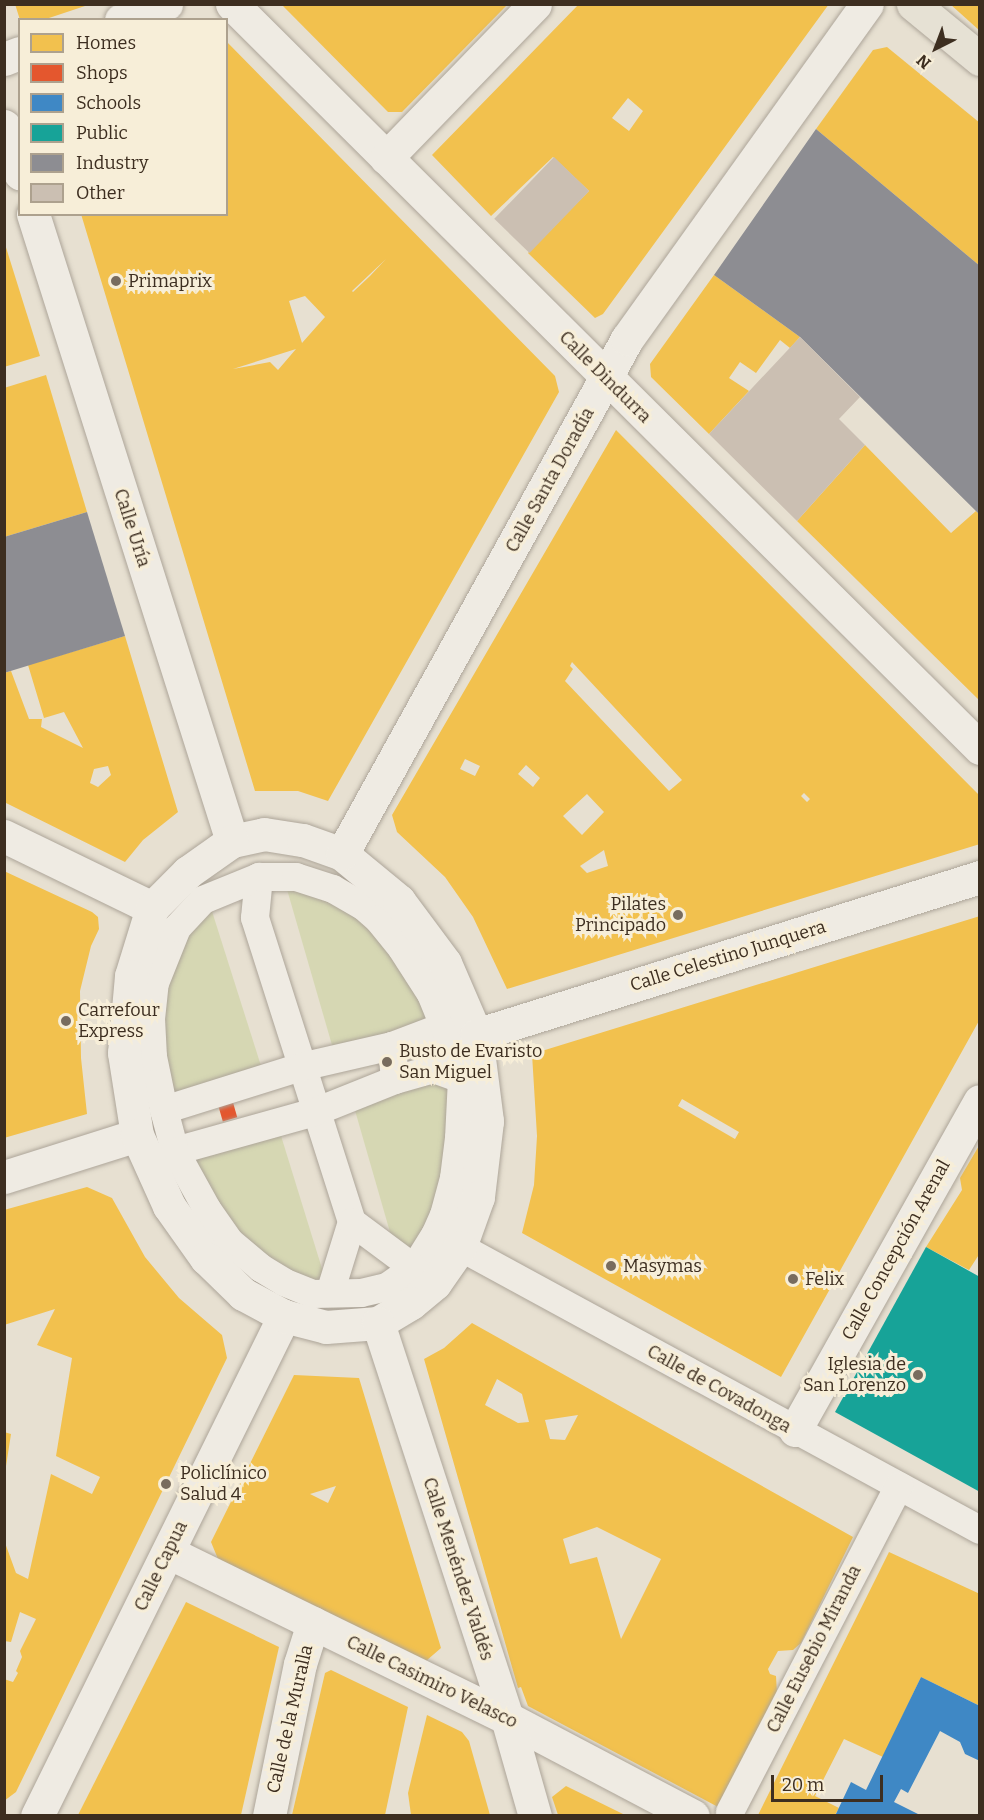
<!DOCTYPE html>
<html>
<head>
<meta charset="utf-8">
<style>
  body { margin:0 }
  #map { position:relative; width:984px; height:1820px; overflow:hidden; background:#e7e0d1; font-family:Bitter,serif }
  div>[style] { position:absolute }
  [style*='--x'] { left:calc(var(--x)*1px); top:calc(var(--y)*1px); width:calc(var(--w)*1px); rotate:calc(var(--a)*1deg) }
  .green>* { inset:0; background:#d6d7b3 }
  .homes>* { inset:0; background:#f2c14e }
  .shops>* { inset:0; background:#e4572e; transform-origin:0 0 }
  .schools>* { inset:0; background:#3f88c5 }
  .public>* { inset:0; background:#17a398 }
  .industry>* { inset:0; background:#8d8d92 }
  .building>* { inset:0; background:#cbbfb2; transform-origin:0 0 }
  .roads { filter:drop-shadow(0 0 2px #ada599) drop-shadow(0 0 2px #ada599) }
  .pedestrian>* { height:28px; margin:-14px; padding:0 14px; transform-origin:14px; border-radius:14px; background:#efebe3 }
  .minor>* { height:33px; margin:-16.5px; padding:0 16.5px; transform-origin:16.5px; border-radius:16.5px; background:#efebe3 }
  .tertiary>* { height:33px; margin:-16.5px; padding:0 16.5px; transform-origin:16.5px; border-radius:16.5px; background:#efebe3 }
  .primary>* { height:33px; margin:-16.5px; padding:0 16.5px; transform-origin:16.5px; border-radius:16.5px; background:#e6e1d4 }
  .dots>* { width:16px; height:16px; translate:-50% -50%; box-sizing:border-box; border:3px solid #f7eed8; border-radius:50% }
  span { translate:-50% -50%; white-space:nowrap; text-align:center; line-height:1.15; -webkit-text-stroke:6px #f7eed8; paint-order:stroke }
  .poi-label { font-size:18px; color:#3d2e20 }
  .left { translate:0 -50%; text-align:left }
  .right { translate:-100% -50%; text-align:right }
  .street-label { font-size:18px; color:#3d2e20 }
  .frame { position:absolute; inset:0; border:6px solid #3d2e20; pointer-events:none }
  .legend { position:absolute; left:18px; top:18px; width:210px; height:198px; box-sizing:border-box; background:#f7eed8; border:2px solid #ada18e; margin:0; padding:8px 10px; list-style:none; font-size:18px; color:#3d2e20 }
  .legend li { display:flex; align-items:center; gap:12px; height:30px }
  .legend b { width:30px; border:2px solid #ada18e }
  .north { position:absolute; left:906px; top:18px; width:60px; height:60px; -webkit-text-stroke:4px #f7eed8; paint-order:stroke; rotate:222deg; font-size:16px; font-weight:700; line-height:24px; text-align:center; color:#3d2e20 }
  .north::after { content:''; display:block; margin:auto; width:21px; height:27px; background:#3d2e20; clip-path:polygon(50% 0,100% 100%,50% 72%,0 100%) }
  .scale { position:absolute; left:771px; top:1775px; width:112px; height:27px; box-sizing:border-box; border:3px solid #3d2e20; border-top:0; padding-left:8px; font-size:18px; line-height:21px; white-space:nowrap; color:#3d2e20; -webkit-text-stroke:4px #f7eed8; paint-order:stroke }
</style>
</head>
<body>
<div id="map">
  <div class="green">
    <i style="clip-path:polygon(286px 886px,347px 896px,430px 1010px,427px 1024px,334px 1052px)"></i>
    <i style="clip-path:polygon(210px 905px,262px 1069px,176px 1102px,162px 1047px,172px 951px)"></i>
    <i style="clip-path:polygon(437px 1074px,448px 1081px,444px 1173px,417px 1249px,396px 1253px,354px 1107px)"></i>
    <i style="clip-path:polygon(278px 1126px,324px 1275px,318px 1286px,261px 1258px,214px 1205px,190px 1154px)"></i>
  </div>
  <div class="homes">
    <i style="clip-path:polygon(15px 4px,88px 4px,88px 5px,43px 20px,20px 20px)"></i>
    <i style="clip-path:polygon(281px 4px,508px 4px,402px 112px,388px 112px)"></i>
    <i style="clip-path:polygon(evenodd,579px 4px,829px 4px,603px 314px,595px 318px,528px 253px,589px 191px,553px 157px,491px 216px,432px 155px,579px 4px,628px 98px,643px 111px,629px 131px,612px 118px,628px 98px)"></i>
    <i style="clip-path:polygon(950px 4px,980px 4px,980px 31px)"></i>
    <i style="clip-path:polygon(evenodd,226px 41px,555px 376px,559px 392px,328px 801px,298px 791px,255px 791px,81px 214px,226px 214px,226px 41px,386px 259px,370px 276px,353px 292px,352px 291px,386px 259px,226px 41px,305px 296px,325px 317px,302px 343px,289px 301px,305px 296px,226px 41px,296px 349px,278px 370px,270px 362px,233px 369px,296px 349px)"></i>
    <i style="clip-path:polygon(887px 47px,980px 123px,980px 266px,816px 129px,873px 50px)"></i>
    <i style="clip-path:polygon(4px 241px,40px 356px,4px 367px)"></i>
    <i style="clip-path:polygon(714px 275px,800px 337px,790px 348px,780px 340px,756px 373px,740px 362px,729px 378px,749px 391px,709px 434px,651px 377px,650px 364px)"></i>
    <i style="clip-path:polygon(46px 375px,87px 512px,4px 537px,4px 388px)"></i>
    <i style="clip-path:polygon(evenodd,616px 430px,980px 796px,980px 844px,507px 989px,473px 917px,445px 877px,397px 832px,392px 815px,616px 430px,572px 662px,682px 780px,669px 791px,565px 681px,573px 669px,570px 666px,572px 662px,616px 430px,465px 759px,480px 766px,475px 776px,460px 769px,465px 759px,616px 430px,526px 765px,540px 778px,533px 787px,518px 774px,526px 765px,616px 430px,804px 793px,810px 799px,807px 802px,801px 796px,804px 793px,616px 430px,587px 794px,604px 812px,582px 835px,563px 816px,587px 794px,616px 430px,604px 850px,608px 866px,587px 873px,580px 866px,604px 850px)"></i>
    <i style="clip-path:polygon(865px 445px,951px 533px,976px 511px,980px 515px,980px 701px,797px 521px)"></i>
    <i style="clip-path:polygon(evenodd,125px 636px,178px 812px,143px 840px,125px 862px,4px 802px,4px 673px,11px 671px,29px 719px,42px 719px,41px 727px,83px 748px,64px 712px,44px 718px,28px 665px,125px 636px,108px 766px,111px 775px,98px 787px,90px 783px,94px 769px,108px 766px)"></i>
    <i style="clip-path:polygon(4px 871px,92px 912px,98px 917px,99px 929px,91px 946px,80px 991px,81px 1058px,87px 1114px,4px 1138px)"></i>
    <i style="clip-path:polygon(evenodd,980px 916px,980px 1019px,781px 1377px,522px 1233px,534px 1185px,537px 1136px,532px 1054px,980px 916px,682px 1099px,739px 1132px,735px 1139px,678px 1106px,682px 1099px)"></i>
    <i style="clip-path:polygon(980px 1144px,980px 1253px,969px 1270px,926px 1247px,962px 1190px,960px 1178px)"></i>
    <i style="clip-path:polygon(87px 1187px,112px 1198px,145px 1257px,179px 1298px,222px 1335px,227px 1358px,16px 1792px,4px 1801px,4px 1679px,13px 1682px,18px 1673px,16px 1671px,22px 1657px,20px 1651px,36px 1619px,20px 1612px,11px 1642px,4px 1641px,4px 1540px,16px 1573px,28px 1579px,51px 1474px,92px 1494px,100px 1477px,56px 1456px,72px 1358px,37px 1345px,55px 1309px,4px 1325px,4px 1210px)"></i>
    <i style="clip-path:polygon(evenodd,472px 1323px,853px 1537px,801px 1643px,793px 1650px,778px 1651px,768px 1669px,770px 1674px,776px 1676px,777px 1693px,720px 1808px,528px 1706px,521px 1687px,518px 1688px,424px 1359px,444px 1348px,472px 1323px,497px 1379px,522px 1394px,529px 1422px,518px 1423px,485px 1405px,497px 1379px,472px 1323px,578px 1415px,565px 1440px,550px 1439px,545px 1420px,578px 1415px,472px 1323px,597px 1527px,661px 1559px,621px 1639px,597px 1557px,570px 1564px,563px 1539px,597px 1527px)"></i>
    <i style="clip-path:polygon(evenodd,294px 1375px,359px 1378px,441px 1648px,426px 1661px,218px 1559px,211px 1542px,294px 1375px,336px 1486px,328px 1503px,310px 1494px,336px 1486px)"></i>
    <i style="clip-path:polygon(4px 1432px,11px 1434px,6px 1466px,4px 1466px)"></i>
    <i style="clip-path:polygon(889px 1552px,980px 1594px,980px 1706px,921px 1677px,883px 1757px,844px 1739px,815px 1796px,839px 1808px,835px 1815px,758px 1815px)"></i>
    <i style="clip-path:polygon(186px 1602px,279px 1647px,241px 1815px,78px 1815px)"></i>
    <i style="clip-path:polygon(331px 1670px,408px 1707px,385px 1815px,292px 1815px,325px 1673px)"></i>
    <i style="clip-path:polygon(427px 1715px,462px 1732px,469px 1741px,490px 1815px,411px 1815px,408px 1793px)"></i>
    <i style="clip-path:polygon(566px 1786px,621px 1813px,625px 1815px,558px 1815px,552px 1797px)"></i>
  </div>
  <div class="shops">
    <i style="left:232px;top:1099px;width:19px;height:15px;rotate:74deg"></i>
  </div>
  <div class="schools">
    <i style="clip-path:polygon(921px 1677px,980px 1706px,980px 1761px,965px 1754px,960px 1742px,940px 1731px,908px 1793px,901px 1789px,894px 1802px,922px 1816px,835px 1816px,851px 1782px,866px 1790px)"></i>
  </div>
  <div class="public">
    <i style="clip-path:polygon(926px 1247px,980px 1277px,980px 1492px,835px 1412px)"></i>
  </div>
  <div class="industry">
    <i style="clip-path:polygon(816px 129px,980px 266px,980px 515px,800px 337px,714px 275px)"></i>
    <i style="clip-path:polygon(87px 512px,125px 636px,4px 673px,4px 537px)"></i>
  </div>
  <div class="building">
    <i style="left:554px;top:157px;width:49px;height:86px;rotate:44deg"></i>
    <i style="clip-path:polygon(800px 337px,860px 397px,839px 419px,865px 445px,797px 521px,709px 434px)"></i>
  </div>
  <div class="roads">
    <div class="pedestrian">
      <i style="--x:259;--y:877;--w:41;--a:95.6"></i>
      <i style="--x:255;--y:918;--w:319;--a:72.3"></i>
      <i style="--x:352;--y:1222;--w:74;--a:107.2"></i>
      <i style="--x:392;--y:1046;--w:34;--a:85"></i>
      <i style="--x:395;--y:1080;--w:86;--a:158.2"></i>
      <i style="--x:315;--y:1112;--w:145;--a:164.4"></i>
      <i style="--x:175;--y:1151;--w:42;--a:-105"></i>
      <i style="--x:164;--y:1110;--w:144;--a:-17.4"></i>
      <i style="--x:301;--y:1067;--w:93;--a:-13"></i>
      <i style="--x:392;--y:1046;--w:57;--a:-20.7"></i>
      <i style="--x:395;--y:1080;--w:41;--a:-15.8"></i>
      <i style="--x:434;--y:1069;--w:30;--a:20"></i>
      <i style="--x:164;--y:1110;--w:54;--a:-101.7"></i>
      <i style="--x:153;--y:1057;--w:38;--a:-93"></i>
      <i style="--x:151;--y:1019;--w:36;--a:-84"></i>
      <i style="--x:155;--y:983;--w:59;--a:-68.2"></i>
      <i style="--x:177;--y:928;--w:38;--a:-47"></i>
      <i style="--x:203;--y:900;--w:61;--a:-22.3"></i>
      <i style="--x:259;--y:877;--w:37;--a:0"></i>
      <i style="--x:296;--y:877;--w:39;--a:18"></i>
      <i style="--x:333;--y:889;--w:34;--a:30"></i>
      <i style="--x:363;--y:906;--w:20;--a:41"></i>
      <i style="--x:378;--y:919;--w:38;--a:51"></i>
      <i style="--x:402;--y:949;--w:54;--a:57.2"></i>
      <i style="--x:431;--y:994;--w:64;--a:67.9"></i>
      <i style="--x:455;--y:1053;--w:27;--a:75"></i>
      <i style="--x:462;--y:1079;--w:59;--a:92.9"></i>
      <i style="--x:459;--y:1138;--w:40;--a:97.1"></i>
      <i style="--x:454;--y:1178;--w:38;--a:105"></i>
      <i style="--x:444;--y:1215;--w:22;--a:114"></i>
      <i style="--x:435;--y:1235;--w:39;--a:122"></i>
      <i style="--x:414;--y:1268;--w:33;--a:145"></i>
      <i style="--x:387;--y:1287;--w:27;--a:167"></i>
      <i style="--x:361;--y:1293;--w:48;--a:178.8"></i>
      <i style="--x:313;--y:1294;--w:31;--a:-158"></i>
      <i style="--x:284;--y:1282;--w:27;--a:-149"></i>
      <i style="--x:261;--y:1268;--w:40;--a:-140"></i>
      <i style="--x:230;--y:1242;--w:40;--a:-124.9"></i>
      <i style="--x:207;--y:1209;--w:66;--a:-118.9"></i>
      <i style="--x:352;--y:1222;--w:77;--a:36.6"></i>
      <i style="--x:460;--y:1247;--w:592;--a:28.56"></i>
      <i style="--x:730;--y:1812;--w:367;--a:-62.6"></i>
    </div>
    <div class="minor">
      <i style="--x:232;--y:4;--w:1055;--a:44.85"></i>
      <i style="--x:121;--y:20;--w:48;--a:-19.6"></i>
      <i style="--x:4;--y:59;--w:17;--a:-21"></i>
      <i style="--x:386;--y:158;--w:214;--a:-45.9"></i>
      <i style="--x:4;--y:836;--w:165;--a:25.9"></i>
      <i style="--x:232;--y:841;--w:33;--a:-12"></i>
      <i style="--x:264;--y:834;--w:39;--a:9"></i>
      <i style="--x:303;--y:840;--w:41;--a:19.7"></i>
      <i style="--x:342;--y:854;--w:74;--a:39.5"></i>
      <i style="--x:399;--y:901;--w:77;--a:53.4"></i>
      <i style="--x:445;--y:963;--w:78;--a:66.7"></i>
      <i style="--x:476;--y:1035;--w:87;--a:82.7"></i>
      <i style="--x:487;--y:1121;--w:77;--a:96.8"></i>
      <i style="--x:478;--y:1197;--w:53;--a:109.8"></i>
      <i style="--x:460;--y:1247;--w:44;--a:124.8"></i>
      <i style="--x:435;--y:1283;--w:31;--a:140"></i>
      <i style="--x:411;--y:1303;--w:39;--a:149"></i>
      <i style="--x:342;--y:854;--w:589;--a:-61.04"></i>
      <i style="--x:627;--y:339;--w:412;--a:-54.4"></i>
      <i style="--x:476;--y:1035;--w:528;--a:-17.41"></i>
      <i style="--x:4;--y:1177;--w:139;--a:-17.5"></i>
      <i style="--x:795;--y:1430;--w:377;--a:-60.7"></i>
      <i style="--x:168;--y:1552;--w:377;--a:26.1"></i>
      <i style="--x:507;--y:1718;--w:210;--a:27.8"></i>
      <i style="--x:37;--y:1816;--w:558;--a:-63.71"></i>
      <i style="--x:269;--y:1816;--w:155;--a:-78.5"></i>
      <i style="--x:300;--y:1664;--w:43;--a:-72.4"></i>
    </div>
    <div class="tertiary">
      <i style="--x:4;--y:126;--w:50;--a:71.2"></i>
      <i style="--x:33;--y:214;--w:658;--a:72.39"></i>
      <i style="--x:232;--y:841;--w:54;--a:144.8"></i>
      <i style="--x:188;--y:872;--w:51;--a:135"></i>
      <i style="--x:152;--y:908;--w:71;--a:107.2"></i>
      <i style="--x:131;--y:976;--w:77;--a:95.2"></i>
      <i style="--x:124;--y:1053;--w:83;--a:81"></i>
      <i style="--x:137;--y:1135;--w:78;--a:65.7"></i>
      <i style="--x:169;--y:1206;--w:64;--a:54.6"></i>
      <i style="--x:206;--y:1258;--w:52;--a:44.2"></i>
      <i style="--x:243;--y:1294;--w:47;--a:28.2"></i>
      <i style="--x:284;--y:1316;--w:43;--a:14.7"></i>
      <i style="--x:326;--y:1327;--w:52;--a:-4.4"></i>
      <i style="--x:378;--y:1323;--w:416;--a:71.9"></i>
      <i style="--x:507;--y:1718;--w:102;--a:74.1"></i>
    </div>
    <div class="primary">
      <i style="--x:913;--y:4;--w:87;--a:39.4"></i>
    </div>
  </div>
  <div class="dots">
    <i style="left:116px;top:281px;background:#786c5e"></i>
    <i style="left:678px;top:915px;background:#786c5e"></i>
    <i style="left:66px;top:1021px;background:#786c5e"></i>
    <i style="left:387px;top:1062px;background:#786c5e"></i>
    <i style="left:611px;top:1266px;background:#786c5e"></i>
    <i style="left:793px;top:1279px;background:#786c5e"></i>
    <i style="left:918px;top:1375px;background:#786c5e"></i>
    <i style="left:166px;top:1484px;background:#786c5e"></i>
  </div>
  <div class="poi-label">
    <span class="left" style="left:128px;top:281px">Primaprix</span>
    <span class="right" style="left:666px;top:915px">Pilates<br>Principado</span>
    <span class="left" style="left:78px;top:1021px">Carrefour<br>Express</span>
    <span class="left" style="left:399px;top:1062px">Busto de Evaristo<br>San Miguel</span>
    <span class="left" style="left:623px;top:1266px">Masymas</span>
    <span class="left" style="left:805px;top:1279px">Felix</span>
    <span class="right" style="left:906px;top:1375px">Iglesia de<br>San Lorenzo</span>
    <span class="left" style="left:180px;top:1484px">Policlínico<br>Salud 4</span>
  </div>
  <div class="street-label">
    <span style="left:605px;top:377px;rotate:45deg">Calle Dindurra</span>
    <span style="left:550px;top:480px;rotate:-61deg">Calle Santa Doradía</span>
    <span style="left:132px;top:528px;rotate:72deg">Calle Uría</span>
    <span style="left:728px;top:956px;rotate:-17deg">Calle Celestino Junquera</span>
    <span style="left:896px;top:1250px;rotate:-61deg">Calle Concepción Arenal</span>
    <span style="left:719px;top:1389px;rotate:29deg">Calle de Covadonga</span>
    <span style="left:161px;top:1566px;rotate:-64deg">Calle Capua</span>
    <span style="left:458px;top:1569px;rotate:72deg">Calle Menéndez Valdés</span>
    <span style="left:814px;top:1649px;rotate:-63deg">Calle Eusebio Miranda</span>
    <span style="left:432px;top:1682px;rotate:26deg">Calle Casimiro Velasco</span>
    <span style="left:290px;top:1719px;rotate:-77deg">Calle de la Muralla</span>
  </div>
  <div class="frame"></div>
  <ul class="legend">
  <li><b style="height:16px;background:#f2c14e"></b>Homes</li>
  <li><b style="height:16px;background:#e4572e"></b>Shops</li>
  <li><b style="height:16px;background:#3f88c5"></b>Schools</li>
  <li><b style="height:16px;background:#17a398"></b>Public</li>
  <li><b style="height:16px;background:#8d8d92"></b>Industry</li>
  <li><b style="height:16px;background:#cbbfb2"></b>Other</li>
  </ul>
  <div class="north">N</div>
  <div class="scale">20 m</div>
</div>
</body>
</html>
